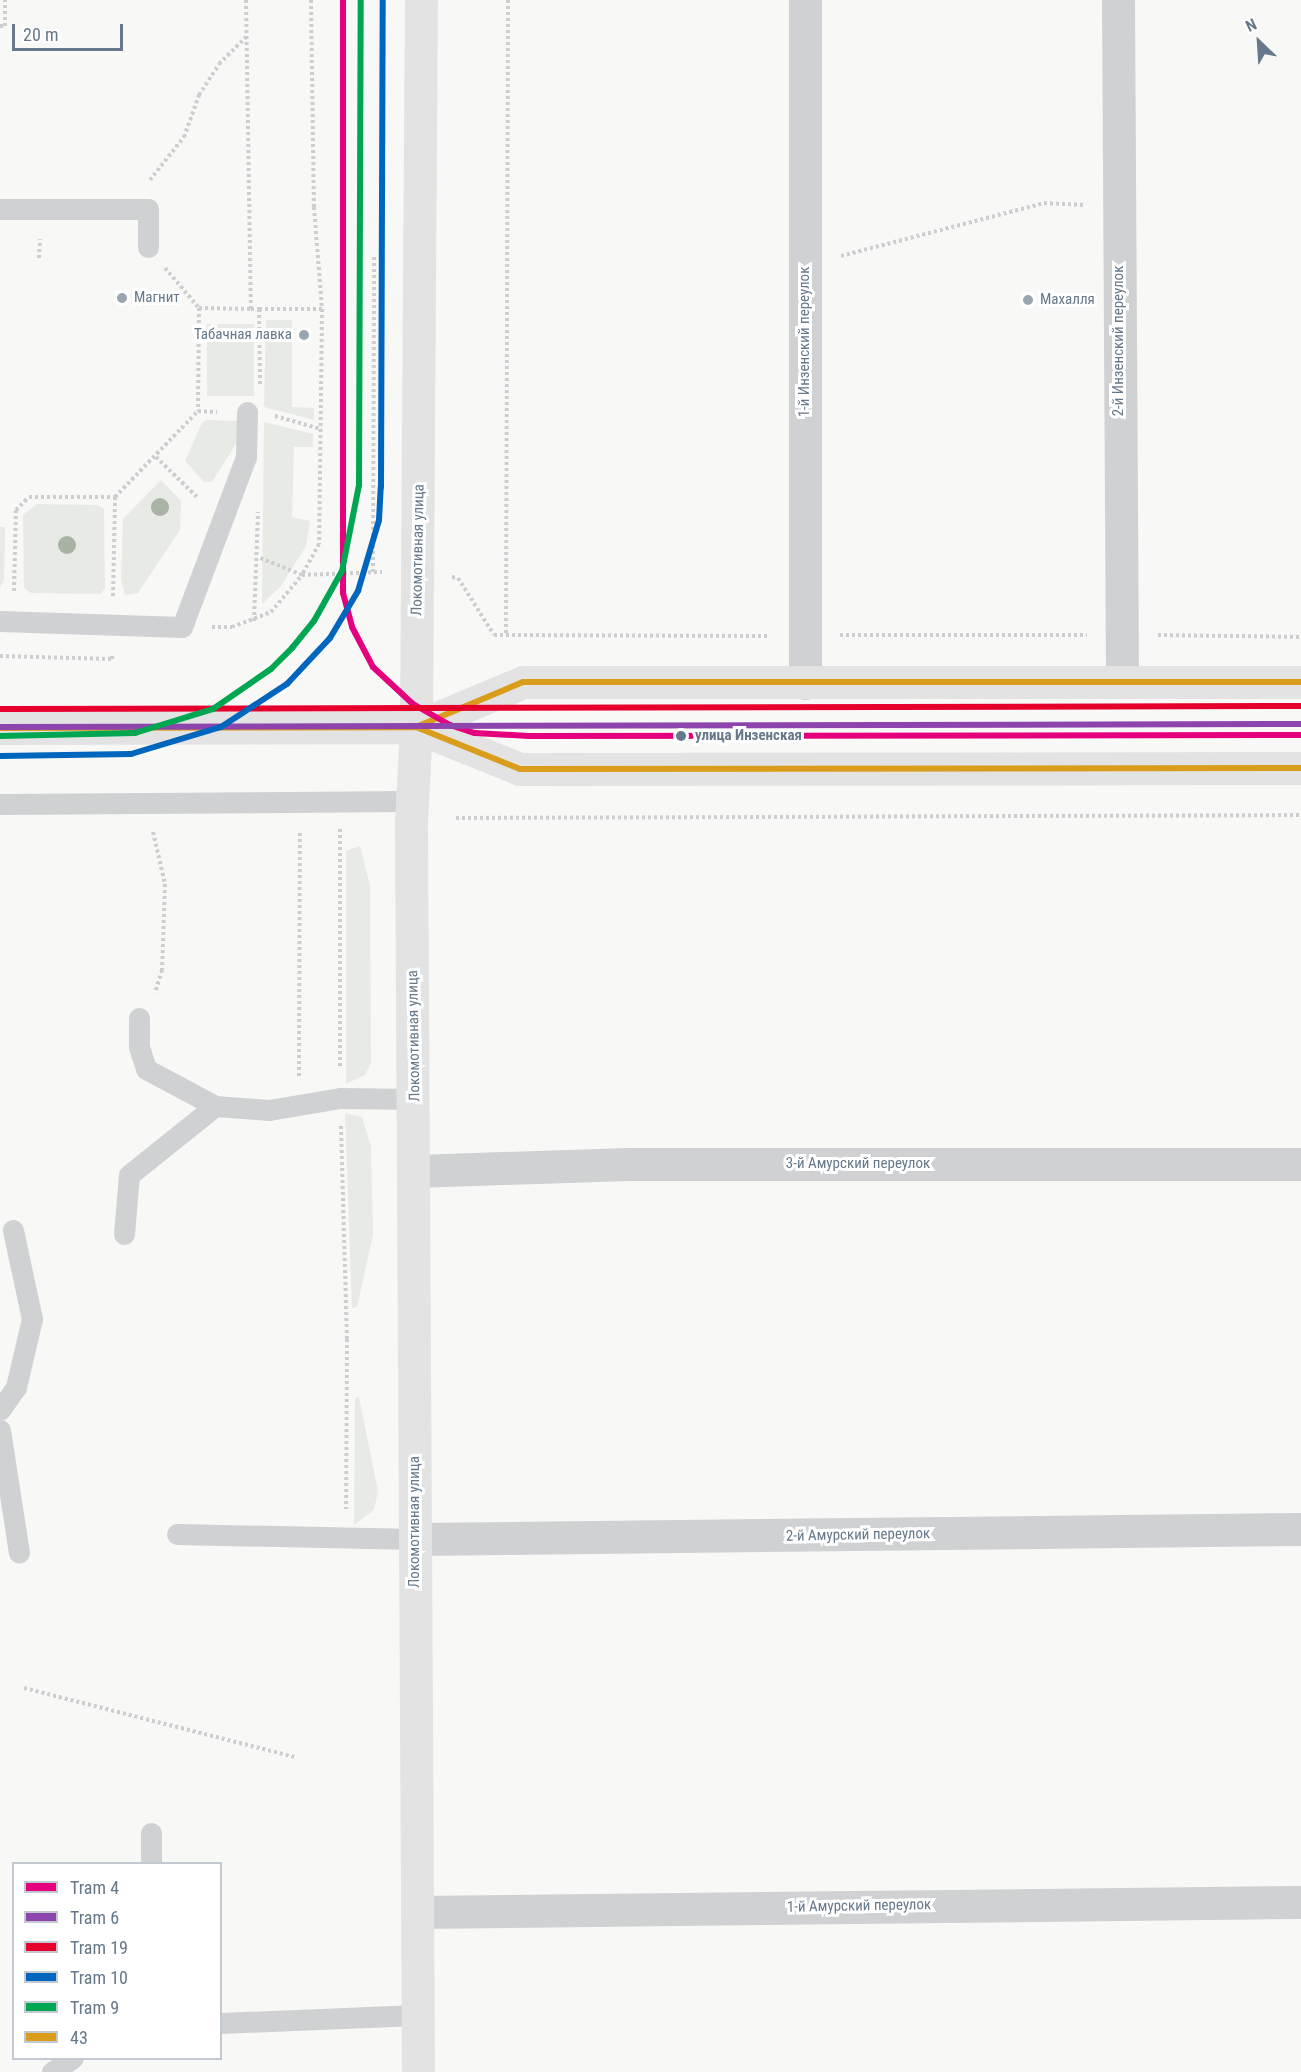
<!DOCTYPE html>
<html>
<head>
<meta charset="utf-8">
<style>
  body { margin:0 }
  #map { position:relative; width:1301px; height:2072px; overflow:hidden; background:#f8f8f7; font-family:"Roboto Condensed",sans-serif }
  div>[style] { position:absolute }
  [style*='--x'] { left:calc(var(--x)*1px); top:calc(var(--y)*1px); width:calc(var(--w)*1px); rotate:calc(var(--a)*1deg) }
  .green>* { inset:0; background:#e8ebe5; transform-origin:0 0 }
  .path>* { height:4px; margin-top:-2px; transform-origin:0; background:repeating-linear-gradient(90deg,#cdcecf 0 3px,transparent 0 6px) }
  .lane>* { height:21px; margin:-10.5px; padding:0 10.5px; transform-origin:10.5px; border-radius:10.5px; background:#d0d1d2 }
  .street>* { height:33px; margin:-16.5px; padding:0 16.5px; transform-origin:16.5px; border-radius:16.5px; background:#d0d1d2 }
  .secondary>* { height:33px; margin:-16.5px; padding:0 16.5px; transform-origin:16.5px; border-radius:16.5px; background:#e3e3e3 }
  .primary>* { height:33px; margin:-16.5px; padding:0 16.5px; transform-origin:16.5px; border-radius:16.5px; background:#e3e3e3 }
  .bus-1>* { height:6px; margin:-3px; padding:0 3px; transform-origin:3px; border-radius:3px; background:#da9d1b }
  .tram-1>* { height:6px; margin:-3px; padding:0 3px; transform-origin:3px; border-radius:3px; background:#e5007d }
  .tram-2>* { height:6px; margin:-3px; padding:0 3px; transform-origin:3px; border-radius:3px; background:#8e44ad }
  .tram-3>* { height:6px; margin:-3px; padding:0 3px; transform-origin:3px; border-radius:3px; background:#e4002b }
  .tram-4>* { height:6px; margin:-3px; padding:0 3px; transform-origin:3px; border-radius:3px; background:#0065bd }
  .tram-5>* { height:6px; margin:-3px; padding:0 3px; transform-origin:3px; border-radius:3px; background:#00a651 }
  .trees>* { width:18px; height:18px; margin:-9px; border-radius:50%; background:#a8b3a4 }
  .dots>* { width:16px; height:16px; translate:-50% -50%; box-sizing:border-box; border:3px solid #fff; border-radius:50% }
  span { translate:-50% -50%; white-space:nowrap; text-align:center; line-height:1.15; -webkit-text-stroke:6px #fff; paint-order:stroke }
  .poi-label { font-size:15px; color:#667889 }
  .left { translate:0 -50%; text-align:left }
  .right { translate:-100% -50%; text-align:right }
  .street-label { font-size:15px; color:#667889 }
  .stop-label { font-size:15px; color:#667889; font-weight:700 }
  .legend { position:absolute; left:12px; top:1862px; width:210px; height:198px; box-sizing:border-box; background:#fff; border:2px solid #c2c9d0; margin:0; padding:8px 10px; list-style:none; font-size:18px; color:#667889 }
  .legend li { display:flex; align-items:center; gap:12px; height:30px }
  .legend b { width:30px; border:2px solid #c2c9d0 }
  .north { position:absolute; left:1229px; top:12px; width:60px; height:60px; -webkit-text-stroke:4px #fff; paint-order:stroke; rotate:335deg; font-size:16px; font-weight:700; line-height:24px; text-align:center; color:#667889 }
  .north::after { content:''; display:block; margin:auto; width:21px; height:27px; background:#667889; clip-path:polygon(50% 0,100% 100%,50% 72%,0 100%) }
  .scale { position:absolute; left:12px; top:24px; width:111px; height:27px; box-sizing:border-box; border:3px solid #667889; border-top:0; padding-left:8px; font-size:18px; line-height:21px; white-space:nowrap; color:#667889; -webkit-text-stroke:4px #fff; paint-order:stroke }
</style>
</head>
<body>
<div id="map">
  <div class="green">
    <i style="clip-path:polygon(266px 320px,292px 320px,292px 407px,314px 408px,314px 420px,264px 407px)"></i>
    <i style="left:207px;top:324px;width:47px;height:72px"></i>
    <i style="clip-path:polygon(207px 420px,239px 421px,239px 439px,212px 482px,204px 482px,185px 461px,202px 423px)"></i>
    <i style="clip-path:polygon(264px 422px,313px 434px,313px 447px,294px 447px,292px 517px,310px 521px,306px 546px,281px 586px,262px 604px)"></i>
    <i style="clip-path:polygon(161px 480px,181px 501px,180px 530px,138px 593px,125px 595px,121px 580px,123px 519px)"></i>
    <i style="clip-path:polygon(37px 504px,98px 505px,104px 509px,105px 588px,101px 594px,31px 593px,24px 588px,23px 515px)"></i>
    <i style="clip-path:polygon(0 527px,5px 527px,4px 580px,0 588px)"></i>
    <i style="clip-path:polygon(360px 846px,370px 885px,371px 1063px,365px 1075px,346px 1084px,346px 851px)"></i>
    <i style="clip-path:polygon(345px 1113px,362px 1117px,371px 1146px,373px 1235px,357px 1307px,352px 1308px)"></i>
    <i style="clip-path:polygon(359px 1397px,378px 1491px,374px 1510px,354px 1525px,355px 1398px)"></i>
  </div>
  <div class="path">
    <i style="--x:246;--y:0;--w:309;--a:89.1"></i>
    <i style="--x:251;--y:309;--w:8;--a:0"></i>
    <i style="--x:259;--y:309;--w:76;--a:89.2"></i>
    <i style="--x:311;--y:0;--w:207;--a:89.2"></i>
    <i style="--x:314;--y:207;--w:102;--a:85.5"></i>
    <i style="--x:322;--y:309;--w:235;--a:90.7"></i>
    <i style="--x:319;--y:544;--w:35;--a:119"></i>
    <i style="--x:302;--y:575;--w:80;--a:-2.1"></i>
    <i style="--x:508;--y:0;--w:635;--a:90.18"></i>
    <i style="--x:506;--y:635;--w:263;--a:0.2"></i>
    <i style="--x:0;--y:26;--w:5;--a:0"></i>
    <i style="--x:5;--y:26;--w:26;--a:-90"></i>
    <i style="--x:150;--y:180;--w:55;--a:-51.7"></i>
    <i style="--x:184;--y:137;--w:45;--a:-70.3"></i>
    <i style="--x:199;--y:95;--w:37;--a:-57"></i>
    <i style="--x:219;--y:64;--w:38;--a:-45"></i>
    <i style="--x:841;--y:256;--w:210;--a:-14.6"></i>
    <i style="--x:1044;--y:203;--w:41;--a:2.8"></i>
    <i style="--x:39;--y:258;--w:19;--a:-87"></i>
    <i style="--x:165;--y:268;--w:52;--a:49.6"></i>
    <i style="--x:199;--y:308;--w:52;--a:1.1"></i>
    <i style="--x:199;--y:308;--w:103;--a:90.6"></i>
    <i style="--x:198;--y:411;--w:19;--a:3"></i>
    <i style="--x:259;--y:309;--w:63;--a:0"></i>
    <i style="--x:275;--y:416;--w:48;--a:15.8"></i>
    <i style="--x:156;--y:457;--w:59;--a:44.3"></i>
    <i style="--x:373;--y:572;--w:317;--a:-89.8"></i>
    <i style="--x:452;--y:577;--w:6;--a:9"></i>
    <i style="--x:458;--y:578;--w:67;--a:57.7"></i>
    <i style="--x:494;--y:635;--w:12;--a:0"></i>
    <i style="--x:14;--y:591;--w:81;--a:-88.6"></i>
    <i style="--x:16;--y:510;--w:18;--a:-45"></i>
    <i style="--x:29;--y:497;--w:86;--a:0"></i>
    <i style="--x:115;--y:497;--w:120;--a:-46"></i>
    <i style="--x:113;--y:596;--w:99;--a:-88.8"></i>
    <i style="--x:254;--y:621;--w:109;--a:-87.9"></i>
    <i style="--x:212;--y:627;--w:20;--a:0"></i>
    <i style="--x:232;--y:627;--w:42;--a:-21"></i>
    <i style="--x:271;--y:612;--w:48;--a:-50"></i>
    <i style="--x:302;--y:575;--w:48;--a:-157.8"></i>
    <i style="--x:840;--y:635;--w:247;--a:0"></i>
    <i style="--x:1158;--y:635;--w:143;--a:0.8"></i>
    <i style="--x:0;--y:656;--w:112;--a:1.5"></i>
    <i style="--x:112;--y:659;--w:5;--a:-90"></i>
    <i style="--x:456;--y:818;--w:845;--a:-0.2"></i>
    <i style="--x:340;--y:829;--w:239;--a:90"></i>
    <i style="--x:153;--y:832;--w:53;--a:77"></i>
    <i style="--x:165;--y:884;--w:86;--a:92"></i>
    <i style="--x:162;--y:970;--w:24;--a:107"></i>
    <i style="--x:299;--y:1076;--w:245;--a:-89.8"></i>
    <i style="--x:341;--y:1126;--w:213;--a:88.4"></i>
    <i style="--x:347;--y:1339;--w:170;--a:90.3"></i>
    <i style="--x:24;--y:1688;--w:280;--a:14.3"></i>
  </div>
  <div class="lane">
    <i style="--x:0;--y:209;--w:148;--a:0"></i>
    <i style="--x:148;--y:209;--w:38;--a:90"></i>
    <i style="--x:0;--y:621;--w:182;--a:1.9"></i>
    <i style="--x:182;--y:627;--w:182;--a:-69.4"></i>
    <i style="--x:246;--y:457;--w:45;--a:-88.7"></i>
    <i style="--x:0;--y:804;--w:412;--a:-0.4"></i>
    <i style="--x:139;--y:1018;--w:29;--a:90"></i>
    <i style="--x:139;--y:1047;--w:23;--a:72"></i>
    <i style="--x:146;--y:1069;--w:78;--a:28.2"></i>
    <i style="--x:124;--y:1234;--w:59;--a:-85.2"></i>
    <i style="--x:129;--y:1175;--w:110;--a:-38.7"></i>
    <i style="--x:215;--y:1106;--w:54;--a:4.2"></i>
    <i style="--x:269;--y:1110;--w:72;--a:-9.6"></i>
    <i style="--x:340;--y:1098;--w:74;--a:0.8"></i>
    <i style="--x:0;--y:1410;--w:28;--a:-55"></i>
    <i style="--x:16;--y:1387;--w:70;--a:-76.8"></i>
    <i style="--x:32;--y:1319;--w:91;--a:-102.1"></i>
    <i style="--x:0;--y:1430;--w:124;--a:81.2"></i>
    <i style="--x:177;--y:1534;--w:237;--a:1.2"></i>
    <i style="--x:151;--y:1833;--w:31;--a:90"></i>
    <i style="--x:220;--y:2023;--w:197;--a:-2.3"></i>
    <i style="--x:52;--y:2072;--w:25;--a:-34"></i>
  </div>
  <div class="street">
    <i style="--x:805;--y:0;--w:683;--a:90"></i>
    <i style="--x:1118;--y:0;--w:682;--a:89.66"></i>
    <i style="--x:415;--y:1171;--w:213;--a:-1.9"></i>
    <i style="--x:628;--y:1164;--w:673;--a:0"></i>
    <i style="--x:414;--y:1539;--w:887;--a:-0.65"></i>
    <i style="--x:417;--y:1912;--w:884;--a:-0.65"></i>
  </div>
  <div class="secondary">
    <i style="--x:416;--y:727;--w:95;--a:93"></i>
    <i style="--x:411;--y:822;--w:1250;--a:89.68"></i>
  </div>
  <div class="primary">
    <i style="--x:416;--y:727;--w:116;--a:-22.8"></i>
    <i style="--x:523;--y:682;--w:778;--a:0"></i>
    <i style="--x:416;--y:727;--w:727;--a:-89.61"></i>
    <i style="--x:0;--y:728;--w:416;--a:-0.1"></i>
    <i style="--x:416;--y:727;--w:112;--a:22"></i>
    <i style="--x:520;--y:769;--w:781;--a:-0.07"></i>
  </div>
  <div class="bus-1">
    <i style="--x:385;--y:727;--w:31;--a:0"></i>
    <i style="--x:416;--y:727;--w:112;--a:22"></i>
    <i style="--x:520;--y:769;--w:781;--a:-0.07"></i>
    <i style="--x:0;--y:728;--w:416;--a:-0.1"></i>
    <i style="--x:416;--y:727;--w:116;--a:-22.8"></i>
    <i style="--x:523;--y:682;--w:778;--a:0"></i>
  </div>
  <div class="tram-1">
    <i style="--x:343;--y:0;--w:593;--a:90"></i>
    <i style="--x:343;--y:593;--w:35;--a:75"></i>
    <i style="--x:352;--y:627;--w:45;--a:62.3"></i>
    <i style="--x:373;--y:667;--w:54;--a:42.8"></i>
    <i style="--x:413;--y:704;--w:43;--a:29.6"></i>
    <i style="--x:450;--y:725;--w:26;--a:18"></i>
    <i style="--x:475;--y:733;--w:54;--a:3.2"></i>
    <i style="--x:529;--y:736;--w:772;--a:-0.07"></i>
  </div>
  <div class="tram-2">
    <i style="--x:0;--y:727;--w:1301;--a:-0.13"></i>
  </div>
  <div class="tram-3">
    <i style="--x:0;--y:709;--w:1301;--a:-0.13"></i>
  </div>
  <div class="tram-4">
    <i style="--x:0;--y:756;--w:131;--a:-0.9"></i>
    <i style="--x:131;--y:754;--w:94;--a:-16.7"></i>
    <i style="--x:221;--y:727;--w:79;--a:-33.1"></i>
    <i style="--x:287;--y:684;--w:63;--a:-46.9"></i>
    <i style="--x:330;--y:638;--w:55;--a:-59.2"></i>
    <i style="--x:358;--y:591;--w:74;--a:-73.5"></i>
    <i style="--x:379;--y:520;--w:33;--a:-87"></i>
    <i style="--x:381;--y:487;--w:487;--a:-89.8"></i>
  </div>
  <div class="tram-5">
    <i style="--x:0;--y:736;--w:135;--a:-1.3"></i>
    <i style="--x:135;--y:733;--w:82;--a:-17.1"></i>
    <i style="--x:213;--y:709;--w:70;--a:-34.6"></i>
    <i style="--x:271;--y:669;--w:30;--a:-45"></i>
    <i style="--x:292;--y:648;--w:35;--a:-51"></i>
    <i style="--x:314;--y:621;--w:57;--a:-60.8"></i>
    <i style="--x:342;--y:571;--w:88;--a:-78.8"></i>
    <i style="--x:359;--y:485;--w:485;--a:-89.8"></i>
  </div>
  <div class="trees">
    <i style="left:160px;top:507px"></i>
    <i style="left:67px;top:545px"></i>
  </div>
  <div class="dots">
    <i style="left:122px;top:298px;background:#99a5b0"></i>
    <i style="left:1028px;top:300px;background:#99a5b0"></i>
    <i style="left:304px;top:335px;background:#99a5b0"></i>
    <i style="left:681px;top:736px;background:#667889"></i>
  </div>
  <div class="poi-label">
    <span class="left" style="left:134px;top:298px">Магнит</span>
    <span class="left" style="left:1040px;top:300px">Махалля</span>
    <span class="right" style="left:292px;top:335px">Табачная лавка</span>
  </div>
  <div class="street-label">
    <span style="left:1119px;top:341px;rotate:-90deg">2-й Инзенский переулок</span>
    <span style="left:805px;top:342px;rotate:-90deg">1-й Инзенский переулок</span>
    <span style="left:418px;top:550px;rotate:-89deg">Локомотивная улица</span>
    <span style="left:414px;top:1036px;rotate:-91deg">Локомотивная улица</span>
    <span style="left:858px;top:1164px">3-й Амурский переулок</span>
    <span style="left:415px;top:1522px;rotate:-90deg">Локомотивная улица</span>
    <span style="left:858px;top:1535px;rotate:-1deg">2-й Амурский переулок</span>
    <span style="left:859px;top:1906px;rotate:-1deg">1-й Амурский переулок</span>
  </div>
  <div class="stop-label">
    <span class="left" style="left:695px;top:736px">улица Инзенская</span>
  </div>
  <ul class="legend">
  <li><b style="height:8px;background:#e5007d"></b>Tram 4</li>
  <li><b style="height:8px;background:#8e44ad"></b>Tram 6</li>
  <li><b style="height:8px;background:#e4002b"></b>Tram 19</li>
  <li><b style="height:8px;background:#0065bd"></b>Tram 10</li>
  <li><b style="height:8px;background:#00a651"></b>Tram 9</li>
  <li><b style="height:8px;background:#da9d1b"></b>43</li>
  </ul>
  <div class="north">N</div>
  <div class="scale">20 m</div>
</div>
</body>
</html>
